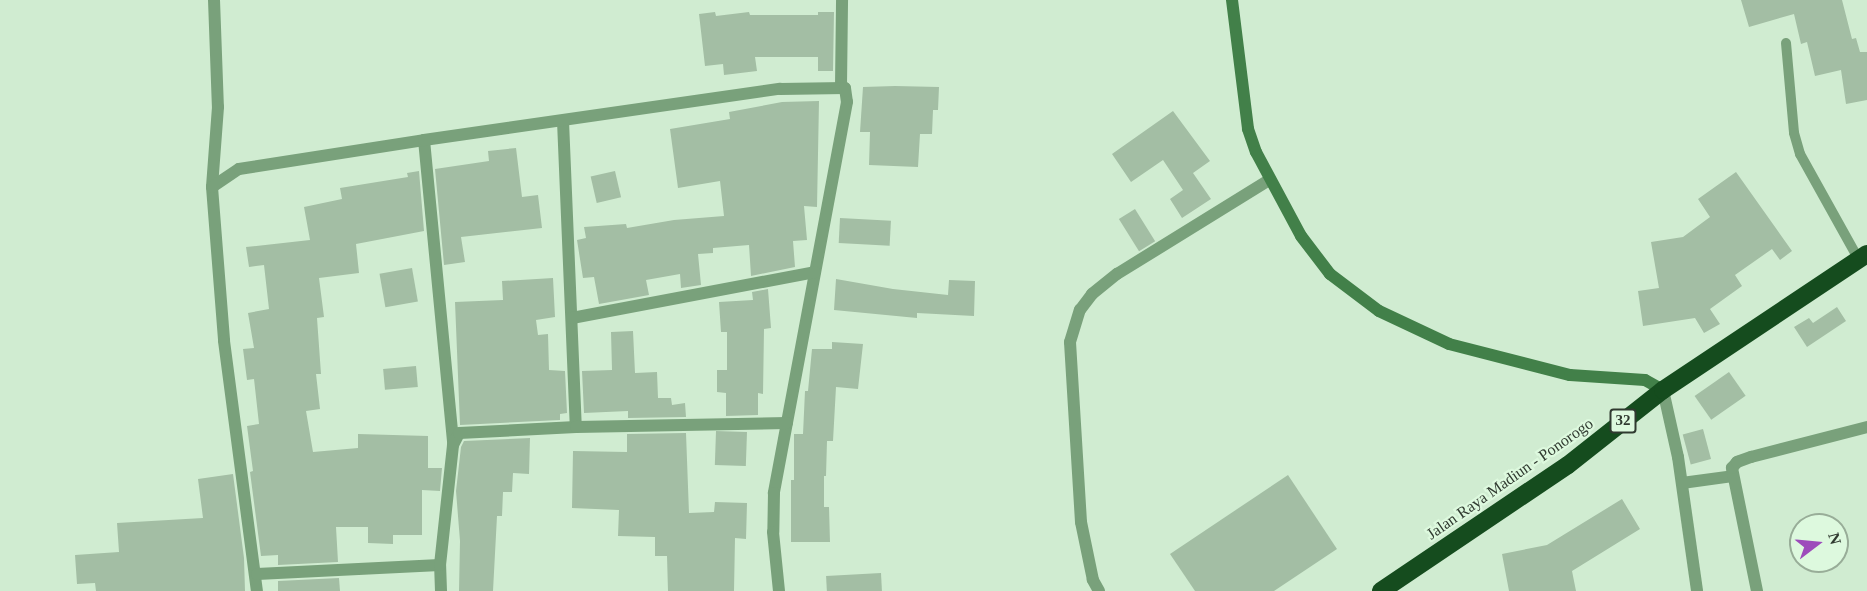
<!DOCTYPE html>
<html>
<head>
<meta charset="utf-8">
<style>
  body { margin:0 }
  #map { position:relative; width:1867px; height:591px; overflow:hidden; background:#d0ecd1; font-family:"Times New Roman",serif }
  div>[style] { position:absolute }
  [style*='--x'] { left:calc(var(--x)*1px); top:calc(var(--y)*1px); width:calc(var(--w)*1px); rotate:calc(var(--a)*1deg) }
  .building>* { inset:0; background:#a3bea4; transform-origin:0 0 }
  .lane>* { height:10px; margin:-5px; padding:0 5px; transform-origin:5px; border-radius:5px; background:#79a17b }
  .street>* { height:12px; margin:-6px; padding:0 6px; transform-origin:6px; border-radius:6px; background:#79a17b }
  .secondary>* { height:12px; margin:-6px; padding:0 6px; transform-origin:6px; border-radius:6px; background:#428049 }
  .highway>* { height:18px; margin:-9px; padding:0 9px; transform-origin:9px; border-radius:9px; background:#154c1e }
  span { translate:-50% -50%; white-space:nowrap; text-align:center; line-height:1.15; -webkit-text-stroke:4.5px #ddf9de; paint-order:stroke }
  .shield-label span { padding:2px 4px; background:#ddf9de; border:2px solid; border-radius:4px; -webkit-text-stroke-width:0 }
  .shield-label { font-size:15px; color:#303a30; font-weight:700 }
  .street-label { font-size:16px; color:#303a30 }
  .north { position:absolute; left:1789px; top:513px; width:60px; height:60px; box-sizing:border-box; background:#ddf9de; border:2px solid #98ad98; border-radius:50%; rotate:74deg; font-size:16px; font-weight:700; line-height:24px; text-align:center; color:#303a30 }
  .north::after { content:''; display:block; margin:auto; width:21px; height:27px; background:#9d4cbb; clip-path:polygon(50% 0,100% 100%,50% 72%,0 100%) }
</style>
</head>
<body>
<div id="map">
  <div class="building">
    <i style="clip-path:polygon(1741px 0,1842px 0,1852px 39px,1856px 38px,1860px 52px,1867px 52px,1867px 100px,1846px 104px,1841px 70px,1815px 76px,1807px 42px,1801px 44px,1794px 14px,1749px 27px)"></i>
    <i style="clip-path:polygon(715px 12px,716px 16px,749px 12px,750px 15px,818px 15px,818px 12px,834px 12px,833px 71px,818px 71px,818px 57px,755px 57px,757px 71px,724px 75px,723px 64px,705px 66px,699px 14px)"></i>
    <i style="clip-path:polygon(895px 86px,939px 87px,938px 110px,933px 110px,932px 134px,920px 134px,918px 167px,869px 165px,870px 132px,860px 132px,863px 87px)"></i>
    <i style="clip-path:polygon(819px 101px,817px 207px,804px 206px,807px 240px,793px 241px,795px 267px,751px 276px,749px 245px,713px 248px,713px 253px,698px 254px,701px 285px,681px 288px,680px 274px,646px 280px,649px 295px,599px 304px,594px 277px,583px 278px,577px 240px,586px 238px,584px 227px,626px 224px,627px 228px,674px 220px,724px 216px,720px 181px,678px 188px,670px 129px,730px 119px,729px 112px,782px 102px)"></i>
    <i style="clip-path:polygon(1173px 111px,1210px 161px,1193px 173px,1211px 199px,1182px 218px,1170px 199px,1183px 190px,1163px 160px,1131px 182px,1112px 154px)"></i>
    <i style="clip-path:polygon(516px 148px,522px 197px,538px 195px,542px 228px,461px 237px,465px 262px,444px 265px,435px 169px,489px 161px,488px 151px)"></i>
    <i style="clip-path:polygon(419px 171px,424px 231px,356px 244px,359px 273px,319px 278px,324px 317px,317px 318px,321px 374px,316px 374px,320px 409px,306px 411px,313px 452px,358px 448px,358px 434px,428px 436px,428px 468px,442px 468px,440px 491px,422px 490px,422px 535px,393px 535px,393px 544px,368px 543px,368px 527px,336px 527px,338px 562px,278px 565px,278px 555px,261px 556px,250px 472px,253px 471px,247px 426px,259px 424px,254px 379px,247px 380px,243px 349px,254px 348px,248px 313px,269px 309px,264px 265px,249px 267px,246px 247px,310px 240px,304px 207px,342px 199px,340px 188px,408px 177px,407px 173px)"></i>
    <i style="left:615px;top:171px;width:27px;height:25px;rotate:77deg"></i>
    <i style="clip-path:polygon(1736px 172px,1792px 251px,1780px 260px,1772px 249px,1735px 275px,1742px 286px,1710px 309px,1720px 324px,1704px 333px,1695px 318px,1643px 326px,1638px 291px,1659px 288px,1651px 242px,1683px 237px,1710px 217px,1698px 199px)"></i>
    <i style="left:1135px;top:209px;width:38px;height:19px;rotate:58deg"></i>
    <i style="left:840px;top:218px;width:51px;height:25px;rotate:3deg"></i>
    <i style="left:412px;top:268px;width:34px;height:33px;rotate:80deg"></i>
    <i style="clip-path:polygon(553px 278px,555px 317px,536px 320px,538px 335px,548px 334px,549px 370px,565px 371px,567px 413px,560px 414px,560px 420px,460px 425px,455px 302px,503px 300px,502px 281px)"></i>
    <i style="clip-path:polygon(836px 279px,893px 289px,948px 295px,949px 280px,975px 281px,974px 316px,917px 313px,917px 318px,834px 310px)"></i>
    <i style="clip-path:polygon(768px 289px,771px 328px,764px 329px,763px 394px,758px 393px,758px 415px,726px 416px,726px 393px,717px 392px,717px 370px,727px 370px,727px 332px,721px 332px,719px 302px,753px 300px,752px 292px)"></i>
    <i style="clip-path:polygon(1837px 307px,1846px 321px,1807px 347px,1794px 327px,1809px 318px,1813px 323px)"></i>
    <i style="clip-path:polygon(633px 331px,635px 373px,657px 372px,658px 398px,671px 398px,672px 405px,685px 403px,686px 417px,628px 418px,628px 411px,584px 413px,582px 371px,612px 370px,611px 332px)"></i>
    <i style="clip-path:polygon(832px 342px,863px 344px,858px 389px,836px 387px,833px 441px,827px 441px,826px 476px,824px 476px,824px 507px,829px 507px,830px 542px,791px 542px,791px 480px,794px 480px,794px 434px,803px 434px,805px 391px,808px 391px,812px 349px,832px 349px)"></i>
    <i style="left:416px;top:366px;width:21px;height:33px;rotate:85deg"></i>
    <i style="left:1729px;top:372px;width:29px;height:42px;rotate:55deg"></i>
    <i style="left:1703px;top:429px;width:31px;height:21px;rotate:75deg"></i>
    <i style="left:747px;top:432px;width:34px;height:31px;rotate:92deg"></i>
    <i style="clip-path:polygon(686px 433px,689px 513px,714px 512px,715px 502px,747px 503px,746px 539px,735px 538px,734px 591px,668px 591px,667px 556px,655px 556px,655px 537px,618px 536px,619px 510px,572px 508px,573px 451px,627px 452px,627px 434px)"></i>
    <i style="clip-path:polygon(530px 438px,529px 474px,513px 473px,512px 492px,503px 492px,502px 516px,497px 516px,493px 591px,459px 591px,460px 541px,456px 491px,461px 447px,464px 441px)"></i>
    <i style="clip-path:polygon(233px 474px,244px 558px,245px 591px,96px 591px,95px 583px,77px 584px,75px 555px,119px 552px,117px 523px,203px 518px,198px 479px)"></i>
    <i style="clip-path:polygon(1288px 475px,1337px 549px,1274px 591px,1195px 591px,1170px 554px)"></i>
    <i style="clip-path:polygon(1622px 499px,1640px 529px,1572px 571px,1576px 591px,1509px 591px,1502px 554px,1547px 545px)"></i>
    <i style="left:881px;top:573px;width:18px;height:55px;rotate:87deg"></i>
    <i style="clip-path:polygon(339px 578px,340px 591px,278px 591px,278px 581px)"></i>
  </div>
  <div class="lane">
    <i style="--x:1786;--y:43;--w:90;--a:84.9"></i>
    <i style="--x:1794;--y:133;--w:22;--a:74"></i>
    <i style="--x:1800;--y:154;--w:121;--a:60.9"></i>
  </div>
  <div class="street">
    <i style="--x:214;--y:0;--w:107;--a:87.9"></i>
    <i style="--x:218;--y:107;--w:80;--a:94.3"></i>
    <i style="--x:212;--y:187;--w:154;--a:85.5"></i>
    <i style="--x:224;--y:341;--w:252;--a:82.5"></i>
    <i style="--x:841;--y:86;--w:86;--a:-89.3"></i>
    <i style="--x:563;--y:121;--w:306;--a:87.6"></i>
    <i style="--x:424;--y:140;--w:304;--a:84.5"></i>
    <i style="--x:212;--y:187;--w:32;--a:-34"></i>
    <i style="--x:239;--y:169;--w:187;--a:-8.9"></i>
    <i style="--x:424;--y:140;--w:360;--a:-8.2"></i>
    <i style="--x:780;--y:89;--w:65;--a:-0.9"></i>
    <i style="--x:845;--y:88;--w:14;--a:82"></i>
    <i style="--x:847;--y:102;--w:398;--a:100.6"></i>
    <i style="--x:774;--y:493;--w:39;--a:91"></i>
    <i style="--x:773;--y:532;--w:59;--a:84.2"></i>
    <i style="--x:572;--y:318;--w:247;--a:-10.7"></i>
    <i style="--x:1663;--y:390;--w:69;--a:77.4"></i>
    <i style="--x:1678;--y:457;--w:135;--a:81.9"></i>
    <i style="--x:1682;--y:483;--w:51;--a:-7.8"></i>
    <i style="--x:257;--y:574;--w:183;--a:-2.8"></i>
    <i style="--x:441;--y:591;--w:26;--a:-92"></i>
    <i style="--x:440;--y:565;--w:121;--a:-83.8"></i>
    <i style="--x:453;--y:445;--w:13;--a:-63"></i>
    <i style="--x:459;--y:433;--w:117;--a:-2.9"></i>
    <i style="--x:576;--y:427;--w:211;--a:-1.1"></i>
    <i style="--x:1099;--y:591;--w:13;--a:-119"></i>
    <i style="--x:1093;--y:580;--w:59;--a:-101.7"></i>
    <i style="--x:1081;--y:522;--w:180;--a:-93.5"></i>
    <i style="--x:1070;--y:342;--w:34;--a:-73"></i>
    <i style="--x:1080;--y:310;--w:20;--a:-53"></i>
    <i style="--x:1092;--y:294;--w:32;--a:-39"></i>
    <i style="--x:1117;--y:274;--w:179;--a:-31.7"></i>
    <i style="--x:1757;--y:591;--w:126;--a:-101.5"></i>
    <i style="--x:1732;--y:468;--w:8;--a:-50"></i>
    <i style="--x:1737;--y:462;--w:15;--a:-20"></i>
    <i style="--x:1751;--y:457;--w:120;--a:-14.5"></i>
  </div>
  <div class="secondary">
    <i style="--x:1232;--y:0;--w:130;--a:82.9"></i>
    <i style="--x:1248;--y:129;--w:24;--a:71"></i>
    <i style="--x:1256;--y:152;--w:95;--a:61.8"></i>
    <i style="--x:1301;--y:236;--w:48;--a:52.7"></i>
    <i style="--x:1330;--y:274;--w:61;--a:37.1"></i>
    <i style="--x:1379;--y:311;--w:77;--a:25.2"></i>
    <i style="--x:1449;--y:344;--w:125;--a:14.4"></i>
    <i style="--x:1570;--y:375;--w:75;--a:3.8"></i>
    <i style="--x:1645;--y:380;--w:21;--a:29"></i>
  </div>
  <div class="highway">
    <i style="--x:1381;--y:591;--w:225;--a:-34"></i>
    <i style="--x:1568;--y:465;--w:121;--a:-38.3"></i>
    <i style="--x:1663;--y:390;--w:245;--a:-33.7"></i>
  </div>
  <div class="shield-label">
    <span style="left:1623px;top:421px">32</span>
  </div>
  <div class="street-label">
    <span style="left:1510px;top:479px;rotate:-35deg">Jalan Raya Madiun - Ponorogo</span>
  </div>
  <div class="north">N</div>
</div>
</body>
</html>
